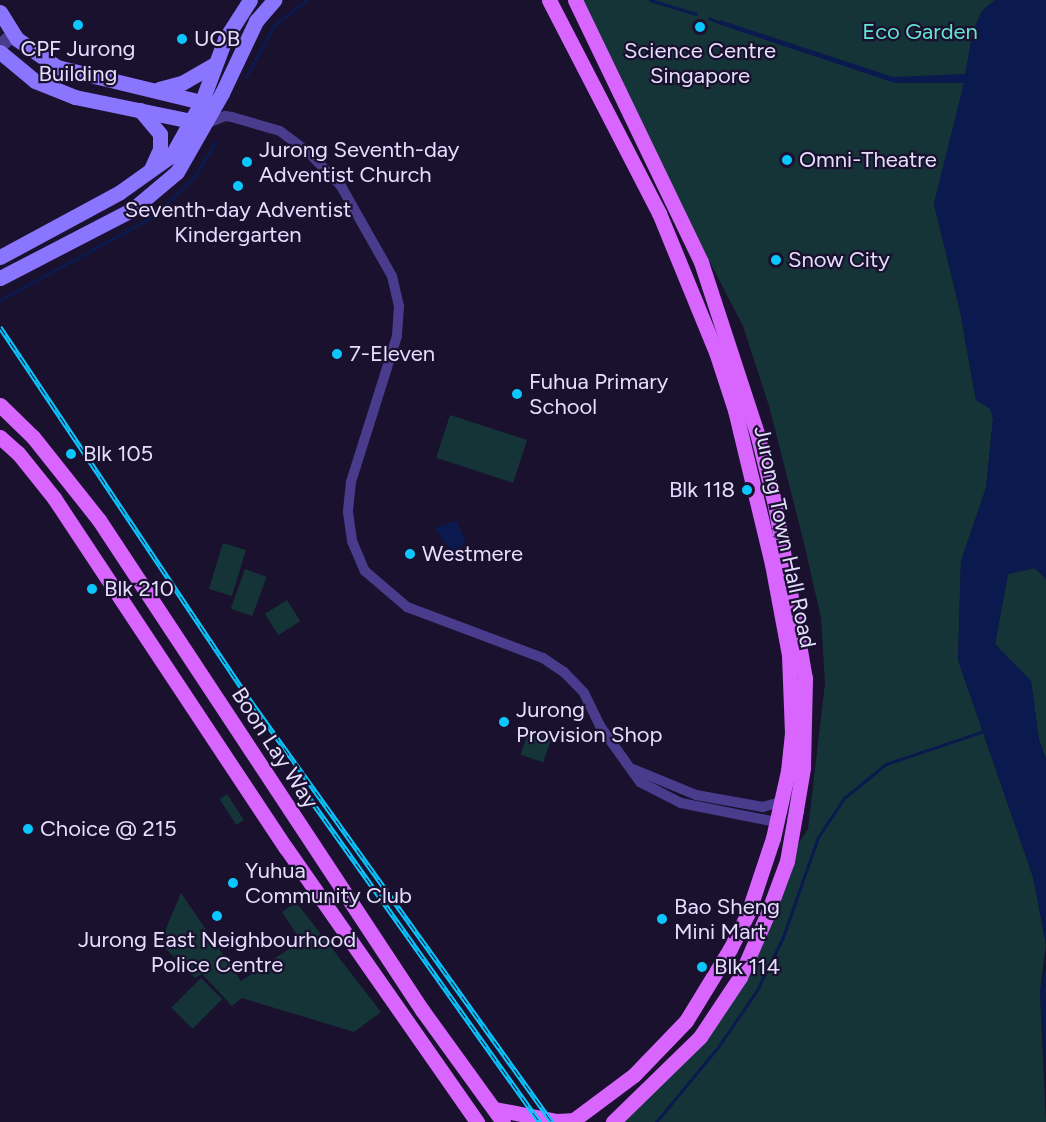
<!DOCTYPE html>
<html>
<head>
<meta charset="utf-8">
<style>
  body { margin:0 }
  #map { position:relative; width:1046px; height:1122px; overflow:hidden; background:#1a112e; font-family:Figtree,sans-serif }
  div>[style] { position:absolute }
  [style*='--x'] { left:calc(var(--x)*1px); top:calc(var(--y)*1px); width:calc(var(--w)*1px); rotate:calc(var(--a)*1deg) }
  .green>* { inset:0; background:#143438; transform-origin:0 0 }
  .water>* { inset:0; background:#0a1a4e }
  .stream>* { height:3px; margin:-1.5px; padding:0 1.5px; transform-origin:1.5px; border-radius:1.5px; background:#0a1a4e }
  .minor>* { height:10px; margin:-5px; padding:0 5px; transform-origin:5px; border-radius:5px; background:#493c8d }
  .tertiary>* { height:14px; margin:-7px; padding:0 7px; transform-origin:7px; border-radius:7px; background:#493c8d }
  .secondary>* { height:15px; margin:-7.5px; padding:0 7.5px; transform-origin:7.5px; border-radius:7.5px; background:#8a75ff }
  .primary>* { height:15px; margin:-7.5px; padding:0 7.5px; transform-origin:7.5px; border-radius:7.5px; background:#d965ff }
  .rail>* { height:5px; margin-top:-2.5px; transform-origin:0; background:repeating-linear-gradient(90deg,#1a112e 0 9px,#0ac7ff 0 18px); box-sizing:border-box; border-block:2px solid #0ac7ff }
  .dots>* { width:16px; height:16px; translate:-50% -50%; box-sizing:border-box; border:3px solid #1a112e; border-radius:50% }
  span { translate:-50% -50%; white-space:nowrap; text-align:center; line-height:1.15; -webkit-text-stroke:4.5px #1a112e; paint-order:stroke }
  .park-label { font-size:22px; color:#65e4d4 }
  .poi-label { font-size:22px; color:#e6deff }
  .left { translate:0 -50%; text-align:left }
  .right { translate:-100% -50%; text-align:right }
  .street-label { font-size:22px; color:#e6deff }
</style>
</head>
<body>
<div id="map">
  <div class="green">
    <i style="clip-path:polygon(574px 0,995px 0,982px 11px,973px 31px,957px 122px,934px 204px,960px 311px,976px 400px,991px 409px,993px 419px,986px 488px,961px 561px,958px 660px,1033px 877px,1046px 944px,1040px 992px,1046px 1122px,613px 1122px,700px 1037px,740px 977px,787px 861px,808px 829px,825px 683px,821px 618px,804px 543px,769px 406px,743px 326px)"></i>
    <i style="left:450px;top:415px;width:81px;height:45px;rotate:18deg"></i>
    <i style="left:223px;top:543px;width:24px;height:48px;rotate:17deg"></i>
    <i style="clip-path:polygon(1035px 568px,1046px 579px,1046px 759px,1039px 740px,1031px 682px,995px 644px,1008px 574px)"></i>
    <i style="left:245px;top:569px;width:23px;height:42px;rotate:20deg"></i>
    <i style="left:287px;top:600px;width:25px;height:26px;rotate:58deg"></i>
    <i style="left:529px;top:730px;width:24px;height:26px;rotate:19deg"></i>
    <i style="left:227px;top:794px;width:31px;height:9px;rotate:57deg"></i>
    <i style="clip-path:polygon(181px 893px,241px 981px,301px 941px,282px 912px,296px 902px,381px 1012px,354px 1032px,242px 998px,232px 1006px,202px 974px,195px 978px,160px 943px)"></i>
    <i style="left:201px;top:978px;width:30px;height:42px;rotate:45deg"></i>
  </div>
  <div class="water">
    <i style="clip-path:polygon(995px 0,1046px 0,1046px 579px,1035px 568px,1008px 574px,995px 644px,1031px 681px,1039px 740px,1046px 759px,1046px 944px,1033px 877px,958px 660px,961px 561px,986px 488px,993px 419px,990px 409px,976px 400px,960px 311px,934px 203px,964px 83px,895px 83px,718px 24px,720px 20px,893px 77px,965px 74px,973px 31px,982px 11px)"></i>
    <i style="clip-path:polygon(456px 520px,466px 542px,455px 552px,446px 545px,436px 528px)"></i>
    <i style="clip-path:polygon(1046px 967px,1046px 1074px,1040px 992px)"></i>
  </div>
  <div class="stream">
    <i style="--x:650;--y:0;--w:48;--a:16.9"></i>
    <i style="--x:709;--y:18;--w:12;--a:24"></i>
    <i style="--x:246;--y:77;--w:59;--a:-61.7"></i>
    <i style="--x:274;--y:25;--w:41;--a:-37.1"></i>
    <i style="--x:0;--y:300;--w:175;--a:-28.6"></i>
    <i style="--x:154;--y:216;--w:57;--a:-44.3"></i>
    <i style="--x:195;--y:176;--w:39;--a:-59"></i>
    <i style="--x:656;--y:1122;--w:97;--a:-50.4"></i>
    <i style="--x:718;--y:1047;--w:69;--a:-55.6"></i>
    <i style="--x:757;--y:990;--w:59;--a:-63.9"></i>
    <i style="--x:783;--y:937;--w:106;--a:-70.7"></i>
    <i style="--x:818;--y:837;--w:47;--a:-56.3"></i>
    <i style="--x:844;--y:798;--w:54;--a:-39"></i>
    <i style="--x:886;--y:764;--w:100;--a:-18.6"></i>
  </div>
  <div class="minor">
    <i style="--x:206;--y:124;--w:21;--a:-23"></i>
    <i style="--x:225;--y:116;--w:7;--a:8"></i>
    <i style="--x:232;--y:117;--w:50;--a:16.3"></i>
    <i style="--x:280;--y:131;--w:34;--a:37"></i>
    <i style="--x:307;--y:151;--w:49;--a:45.8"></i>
    <i style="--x:341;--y:186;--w:103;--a:60.5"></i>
    <i style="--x:392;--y:276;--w:31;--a:77"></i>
    <i style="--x:399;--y:306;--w:30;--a:94"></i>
    <i style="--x:397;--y:336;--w:153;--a:107.5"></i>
    <i style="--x:351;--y:482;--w:30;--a:96"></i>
    <i style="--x:348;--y:512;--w:29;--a:82"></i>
    <i style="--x:352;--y:541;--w:33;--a:67"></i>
    <i style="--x:365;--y:571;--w:55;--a:40.6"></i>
    <i style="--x:407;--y:607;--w:145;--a:20.6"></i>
    <i style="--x:543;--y:658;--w:25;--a:34"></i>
    <i style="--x:564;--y:672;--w:29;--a:46"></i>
    <i style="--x:584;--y:693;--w:37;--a:64"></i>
    <i style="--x:600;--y:726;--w:69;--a:54.5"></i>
    <i style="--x:640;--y:782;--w:46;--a:27.1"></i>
    <i style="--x:681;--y:803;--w:97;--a:11.3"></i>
    <i style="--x:633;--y:769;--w:68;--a:22.4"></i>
    <i style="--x:696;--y:795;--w:68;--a:10.2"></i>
    <i style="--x:763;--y:807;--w:19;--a:-16"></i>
  </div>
  <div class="tertiary">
    <i style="--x:0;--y:46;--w:18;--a:-41"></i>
  </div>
  <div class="secondary">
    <i style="--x:0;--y:12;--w:32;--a:58"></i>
    <i style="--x:17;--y:39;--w:49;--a:35"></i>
    <i style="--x:57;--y:67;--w:157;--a:13.6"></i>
    <i style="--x:0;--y:52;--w:45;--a:39.6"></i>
    <i style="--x:35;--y:81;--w:43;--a:21.8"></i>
    <i style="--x:75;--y:97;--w:128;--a:11.7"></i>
    <i style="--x:159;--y:89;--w:24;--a:-15"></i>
    <i style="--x:182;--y:83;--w:36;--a:-30"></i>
    <i style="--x:140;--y:110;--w:31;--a:50"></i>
    <i style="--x:160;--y:134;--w:15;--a:90"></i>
    <i style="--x:160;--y:149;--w:22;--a:114"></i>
    <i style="--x:0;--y:257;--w:136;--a:-28.4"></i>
    <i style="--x:120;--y:192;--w:64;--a:-35.4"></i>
    <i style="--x:172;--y:155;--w:62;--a:-60.9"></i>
    <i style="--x:202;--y:101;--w:66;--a:-69.6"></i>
    <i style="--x:225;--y:39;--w:46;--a:-57.3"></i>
    <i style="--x:0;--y:278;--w:150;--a:-27.4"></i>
    <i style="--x:133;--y:209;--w:57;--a:-40.1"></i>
    <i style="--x:177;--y:172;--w:91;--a:-60.3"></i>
    <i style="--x:222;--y:93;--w:80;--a:-64.7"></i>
    <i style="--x:256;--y:21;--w:28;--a:-49"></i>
  </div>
  <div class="primary">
    <i style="--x:549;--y:0;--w:240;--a:62.7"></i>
    <i style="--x:659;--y:213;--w:150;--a:67.7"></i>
    <i style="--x:716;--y:352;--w:61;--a:71.9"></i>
    <i style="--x:735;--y:410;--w:158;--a:76.5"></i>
    <i style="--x:772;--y:564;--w:93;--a:79.4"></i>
    <i style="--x:789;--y:655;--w:78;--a:87.8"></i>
    <i style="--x:792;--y:733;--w:38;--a:96"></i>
    <i style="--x:788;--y:771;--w:69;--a:102.6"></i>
    <i style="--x:773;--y:838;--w:79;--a:108.4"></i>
    <i style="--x:748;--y:913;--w:40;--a:116.6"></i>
    <i style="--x:730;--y:949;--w:84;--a:121.4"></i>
    <i style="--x:686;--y:1021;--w:75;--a:133.9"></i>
    <i style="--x:634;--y:1075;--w:79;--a:143.3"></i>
    <i style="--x:575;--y:0;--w:291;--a:64.3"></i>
    <i style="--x:701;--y:262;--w:180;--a:71.9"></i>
    <i style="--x:757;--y:433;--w:74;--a:76"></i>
    <i style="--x:775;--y:505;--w:176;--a:80.2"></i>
    <i style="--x:805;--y:678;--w:90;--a:91.3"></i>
    <i style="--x:803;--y:768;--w:43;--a:99.5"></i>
    <i style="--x:796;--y:810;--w:52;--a:100"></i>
    <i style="--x:787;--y:861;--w:58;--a:110.3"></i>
    <i style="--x:767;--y:915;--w:68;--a:113.5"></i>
    <i style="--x:740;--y:977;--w:72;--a:123.7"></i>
    <i style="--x:700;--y:1037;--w:122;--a:135.7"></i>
    <i style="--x:0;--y:405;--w:46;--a:44.1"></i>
    <i style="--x:33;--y:437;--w:106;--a:51.5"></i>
    <i style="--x:99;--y:520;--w:587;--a:56.61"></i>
    <i style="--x:422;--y:1010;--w:138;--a:54.1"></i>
    <i style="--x:0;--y:437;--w:24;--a:42"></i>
    <i style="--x:18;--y:453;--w:58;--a:51.3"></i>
    <i style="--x:54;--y:498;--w:420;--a:56.5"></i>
    <i style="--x:286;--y:848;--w:334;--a:55.1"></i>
    <i style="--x:495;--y:1109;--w:63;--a:11"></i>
    <i style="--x:557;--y:1121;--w:18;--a:-3"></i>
  </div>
  <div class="rail">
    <i style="--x:0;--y:327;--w:435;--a:56.2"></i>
    <i style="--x:242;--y:689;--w:533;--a:54.4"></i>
    <i style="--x:293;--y:775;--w:426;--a:54.6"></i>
  </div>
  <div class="dots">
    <i style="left:78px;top:25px;background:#0ac7ff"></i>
    <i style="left:700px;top:27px;background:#0ac7ff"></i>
    <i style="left:182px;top:39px;background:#0ac7ff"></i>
    <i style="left:787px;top:160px;background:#0ac7ff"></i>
    <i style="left:247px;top:162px;background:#0ac7ff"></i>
    <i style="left:238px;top:186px;background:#0ac7ff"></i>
    <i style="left:776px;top:260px;background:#0ac7ff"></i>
    <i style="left:337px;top:354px;background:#0ac7ff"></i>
    <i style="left:517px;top:394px;background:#0ac7ff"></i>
    <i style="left:71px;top:454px;background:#0ac7ff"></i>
    <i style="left:747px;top:490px;background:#0ac7ff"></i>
    <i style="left:410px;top:554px;background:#0ac7ff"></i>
    <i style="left:92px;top:589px;background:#0ac7ff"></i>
    <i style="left:504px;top:722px;background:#0ac7ff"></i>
    <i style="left:28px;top:829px;background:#0ac7ff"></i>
    <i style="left:233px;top:883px;background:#0ac7ff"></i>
    <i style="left:217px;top:916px;background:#0ac7ff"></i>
    <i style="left:662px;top:919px;background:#0ac7ff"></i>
    <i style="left:702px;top:967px;background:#0ac7ff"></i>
  </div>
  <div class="park-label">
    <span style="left:920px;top:32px">Eco Garden</span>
  </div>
  <div class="poi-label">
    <span class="left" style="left:194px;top:39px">UOB</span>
    <span style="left:78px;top:61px">CPF Jurong<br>Building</span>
    <span style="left:700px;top:63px">Science Centre<br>Singapore</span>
    <span class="left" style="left:259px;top:162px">Jurong Seventh-day<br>Adventist Church</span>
    <span class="left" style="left:799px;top:160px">Omni-Theatre</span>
    <span style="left:238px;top:222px">Seventh-day Adventist<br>Kindergarten</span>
    <span class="left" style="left:788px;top:260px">Snow City</span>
    <span class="left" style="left:349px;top:354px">7-Eleven</span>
    <span class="left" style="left:529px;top:394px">Fuhua Primary<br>School</span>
    <span class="left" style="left:83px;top:454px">Blk 105</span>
    <span class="right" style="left:735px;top:490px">Blk 118</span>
    <span class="left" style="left:422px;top:554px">Westmere</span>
    <span class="left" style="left:104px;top:589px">Blk 210</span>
    <span class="left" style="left:516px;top:722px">Jurong<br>Provision Shop</span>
    <span class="left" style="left:40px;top:829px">Choice @ 215</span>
    <span class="left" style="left:245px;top:883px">Yuhua<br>Community Club</span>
    <span class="left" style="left:674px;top:919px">Bao Sheng<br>Mini Mart</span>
    <span style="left:217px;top:952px">Jurong East Neighbourhood<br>Police Centre</span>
    <span class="left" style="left:714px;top:967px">Blk 114</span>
  </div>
  <div class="street-label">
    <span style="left:785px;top:537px;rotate:78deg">Jurong Town Hall Road</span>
    <span style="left:275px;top:748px;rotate:57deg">Boon Lay Way</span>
  </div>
</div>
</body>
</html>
